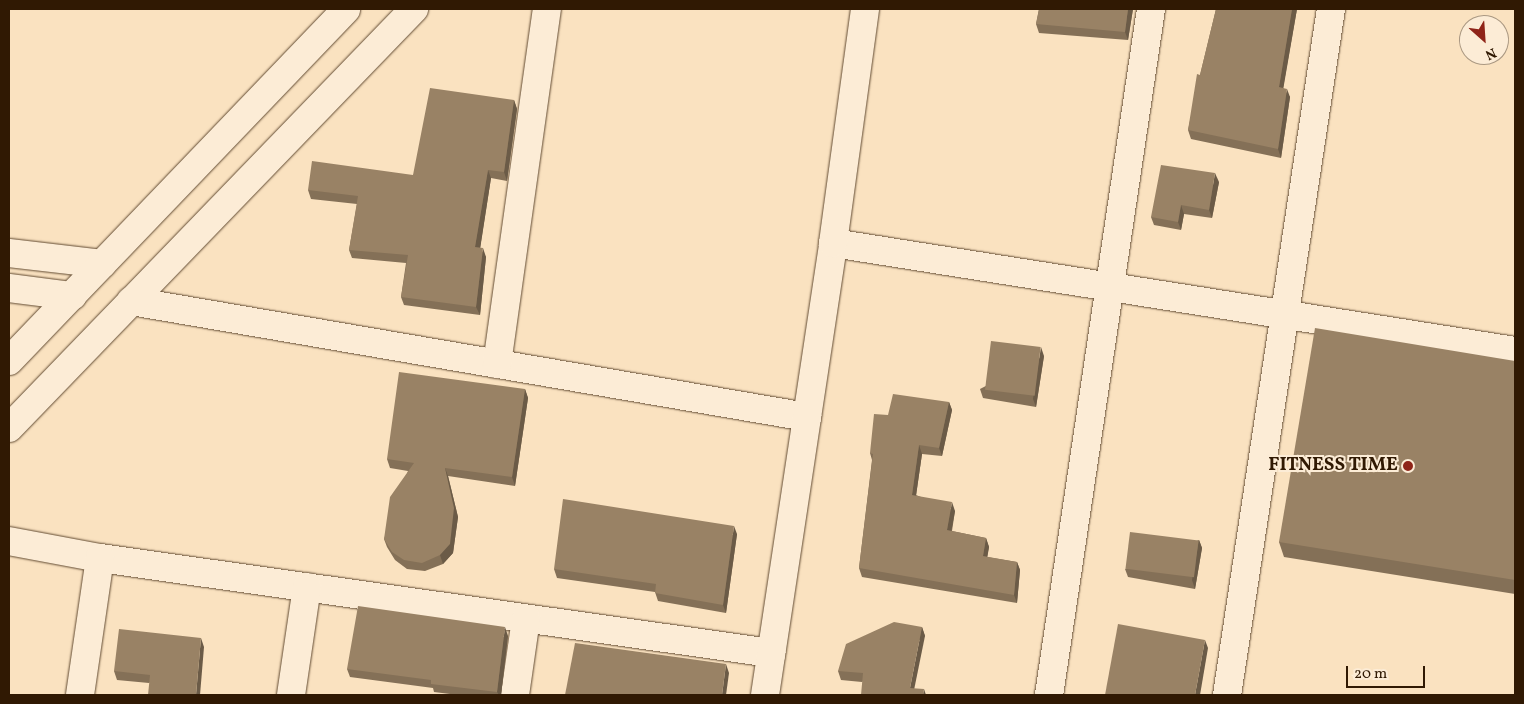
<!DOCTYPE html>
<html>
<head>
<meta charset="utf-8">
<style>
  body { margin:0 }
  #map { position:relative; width:1524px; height:704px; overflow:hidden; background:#fae2c0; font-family:Vollkorn,serif }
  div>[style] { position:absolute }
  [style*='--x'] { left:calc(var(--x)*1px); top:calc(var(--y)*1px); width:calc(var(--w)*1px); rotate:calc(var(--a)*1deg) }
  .roads { filter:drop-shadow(0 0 1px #624b32) drop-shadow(0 0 1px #624b32) }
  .minor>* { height:28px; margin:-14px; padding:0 14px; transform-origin:14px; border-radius:14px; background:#fcecd6 }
  .wall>* { inset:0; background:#847057 }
  .shaded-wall>* { inset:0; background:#6b5b47 }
  .building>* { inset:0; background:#998265; transform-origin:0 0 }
  .dots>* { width:14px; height:14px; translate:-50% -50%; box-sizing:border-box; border:2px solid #fcecd6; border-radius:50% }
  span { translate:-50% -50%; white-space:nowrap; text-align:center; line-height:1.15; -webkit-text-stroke:4px #fcecd6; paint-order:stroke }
  .poi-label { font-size:19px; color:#301903; font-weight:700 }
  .right { translate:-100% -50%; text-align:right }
  .frame { position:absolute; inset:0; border:10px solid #301903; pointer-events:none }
  .north { position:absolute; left:1459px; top:15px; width:50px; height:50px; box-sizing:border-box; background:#fcecd6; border:1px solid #aa9882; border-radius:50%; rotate:154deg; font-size:14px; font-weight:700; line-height:20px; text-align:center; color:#301903 }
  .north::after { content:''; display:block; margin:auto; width:18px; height:22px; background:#8f2418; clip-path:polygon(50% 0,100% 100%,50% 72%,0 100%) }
  .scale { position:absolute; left:1346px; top:666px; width:79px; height:22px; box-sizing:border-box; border:2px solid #301903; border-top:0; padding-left:6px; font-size:15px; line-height:18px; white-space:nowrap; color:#301903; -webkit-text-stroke:4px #fcecd6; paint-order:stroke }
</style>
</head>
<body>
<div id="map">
  <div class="roads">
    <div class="minor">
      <i style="--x:833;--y:243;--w:690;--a:9"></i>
      <i style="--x:9;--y:253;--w:94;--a:6.7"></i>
      <i style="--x:9;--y:288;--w:64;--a:7.2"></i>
      <i style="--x:131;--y:301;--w:686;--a:9.74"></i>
      <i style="--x:9;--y:361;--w:487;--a:-46.2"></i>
      <i style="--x:497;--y:364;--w:359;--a:-82"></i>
      <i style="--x:9;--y:428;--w:583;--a:-45.97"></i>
      <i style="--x:9;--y:541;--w:93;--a:10.6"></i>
      <i style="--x:100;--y:558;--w:678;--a:8.06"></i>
      <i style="--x:80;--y:695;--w:138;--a:-81.7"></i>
      <i style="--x:291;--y:695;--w:109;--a:-81.6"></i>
      <i style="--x:515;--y:695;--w:77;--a:-81.8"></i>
      <i style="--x:765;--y:695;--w:457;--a:-81.4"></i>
      <i style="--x:833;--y:243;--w:236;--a:-82.2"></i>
      <i style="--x:1049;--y:695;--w:694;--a:-81.54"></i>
      <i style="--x:1227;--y:695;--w:694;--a:-81.38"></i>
    </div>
  </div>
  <div class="wall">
    <i style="clip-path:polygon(1039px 9px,1133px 9px,1128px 40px,1039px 33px,1036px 24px)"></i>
    <i style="clip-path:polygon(1216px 9px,1297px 9px,1283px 88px,1290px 97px,1281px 158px,1191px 139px,1188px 130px,1200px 75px)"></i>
    <i style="clip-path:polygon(514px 100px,517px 109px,507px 181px,491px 178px,480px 248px,486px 257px,480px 315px,404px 305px,401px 297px,406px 263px,352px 258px,349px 250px,357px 204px,311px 199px,308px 190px,413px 175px)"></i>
    <i style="clip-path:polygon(1219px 182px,1212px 218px,1184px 214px,1181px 230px,1154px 225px,1151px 217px)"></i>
    <i style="clip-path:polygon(1044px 356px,1036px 407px,983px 398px,980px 389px)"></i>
    <i style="clip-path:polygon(1515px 361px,1515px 594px,1284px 557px,1279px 542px)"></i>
    <i style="clip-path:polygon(525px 389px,528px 398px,515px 486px,448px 476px,458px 517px,453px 553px,443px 564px,425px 571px,407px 569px,395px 560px,387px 547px,384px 539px,408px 471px,390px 468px,387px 459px)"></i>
    <i style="clip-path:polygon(949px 402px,952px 410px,942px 456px,922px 454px,916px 495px,955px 511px,952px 531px,986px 538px,989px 547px,987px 557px,1017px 562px,1020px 570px,1017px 603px,862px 577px,859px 568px,872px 460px,870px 453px)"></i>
    <i style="clip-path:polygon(737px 534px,726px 613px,658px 601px,655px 592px,557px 578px,554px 569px)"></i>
    <i style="clip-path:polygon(1199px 540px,1202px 548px,1195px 589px,1128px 577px,1125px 569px)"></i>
    <i style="clip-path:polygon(922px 627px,925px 636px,862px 682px,841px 680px,838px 671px)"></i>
    <i style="clip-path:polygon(508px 636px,501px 695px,458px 695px,434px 692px,433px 688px,350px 677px,347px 669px)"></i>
    <i style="clip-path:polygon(204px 647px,149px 683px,117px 680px,114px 671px)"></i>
  </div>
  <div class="shaded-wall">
    <i style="clip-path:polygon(1128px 9px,1133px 9px,1128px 40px,1125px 32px)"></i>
    <i style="clip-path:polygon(1292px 9px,1297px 9px,1282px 96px,1279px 87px)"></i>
    <i style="clip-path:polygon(1287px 89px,1290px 97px,1281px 158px,1278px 149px)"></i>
    <i style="clip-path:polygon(514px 100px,517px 109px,507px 181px,504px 172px)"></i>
    <i style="clip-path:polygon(488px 170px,491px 178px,479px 256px,475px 247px)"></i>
    <i style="clip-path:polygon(1215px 173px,1219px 182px,1212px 218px,1209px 210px)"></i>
    <i style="clip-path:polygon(1181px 205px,1184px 214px,1181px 230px,1178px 222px)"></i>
    <i style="clip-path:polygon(483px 248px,486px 257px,480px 315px,476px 307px)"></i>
    <i style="clip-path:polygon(1041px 347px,1044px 356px,1036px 407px,1033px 399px)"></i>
    <i style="clip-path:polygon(525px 389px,528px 398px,515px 486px,512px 477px)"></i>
    <i style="clip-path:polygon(949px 402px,952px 410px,942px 456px,939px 448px)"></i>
    <i style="clip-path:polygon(919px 445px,922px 454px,915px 503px,912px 495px)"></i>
    <i style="clip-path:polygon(445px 468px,448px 476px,458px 517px,453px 553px,443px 564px,440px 555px)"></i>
    <i style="clip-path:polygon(952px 502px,955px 511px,950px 538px,947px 530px)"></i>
    <i style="clip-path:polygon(734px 526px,737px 534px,726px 613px,723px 605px)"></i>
    <i style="clip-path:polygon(986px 538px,989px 547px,986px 565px,983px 556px)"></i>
    <i style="clip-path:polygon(1199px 540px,1202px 548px,1195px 589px,1192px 580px)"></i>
    <i style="clip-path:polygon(1017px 562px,1020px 570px,1017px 603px,1014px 595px)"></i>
    <i style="clip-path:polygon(505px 627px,508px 636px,501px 695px,499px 695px,497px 692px)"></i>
    <i style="clip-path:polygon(922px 627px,925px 636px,913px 695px,910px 688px)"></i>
    <i style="clip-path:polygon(201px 638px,204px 647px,200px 695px,196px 695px)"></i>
    <i style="clip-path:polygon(1205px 640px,1208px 648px,1200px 695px,1195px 695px)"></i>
    <i style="clip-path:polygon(726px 664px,729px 673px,726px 695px,722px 695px)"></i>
    <i style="clip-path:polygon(924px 689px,926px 695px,923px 695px)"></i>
  </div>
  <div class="building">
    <i style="clip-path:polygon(1039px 9px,1128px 9px,1125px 32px,1036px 24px)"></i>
    <i style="clip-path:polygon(1216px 9px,1292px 9px,1279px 87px,1287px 89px,1278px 149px,1188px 130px,1197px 74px,1200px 75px)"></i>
    <i style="clip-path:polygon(430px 88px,514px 100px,504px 172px,488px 170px,475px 247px,483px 248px,476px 307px,401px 297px,408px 255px,349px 250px,358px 196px,308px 190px,312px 161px,413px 175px)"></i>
    <i style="clip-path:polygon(1161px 165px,1215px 173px,1209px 210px,1181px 205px,1178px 222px,1151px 217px)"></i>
    <i style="clip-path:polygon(1315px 328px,1515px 361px,1515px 580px,1279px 542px)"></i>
    <i style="left:991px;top:341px;width:50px;height:49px;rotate:7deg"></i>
    <i style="clip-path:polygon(399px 372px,525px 389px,512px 477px,445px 468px,454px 508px,450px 544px,440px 555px,422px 563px,404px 560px,392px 552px,384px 539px,390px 497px,414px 463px,387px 459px)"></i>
    <i style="clip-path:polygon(893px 394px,949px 402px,939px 448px,919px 445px,912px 495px,952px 502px,947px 530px,986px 538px,983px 556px,1017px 562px,1014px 595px,859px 568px,873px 454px,870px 453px,874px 414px,888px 415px)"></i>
    <i style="clip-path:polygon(563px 499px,734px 526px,723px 605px,655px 593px,656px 584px,554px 569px)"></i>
    <i style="left:1130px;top:532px;width:69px;height:37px;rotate:7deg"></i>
    <i style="clip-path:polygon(358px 606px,505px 627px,497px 692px,431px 684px,431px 680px,347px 669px)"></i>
    <i style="clip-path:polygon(894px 622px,922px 627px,910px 688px,924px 689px,923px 695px,861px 695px,863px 673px,838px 671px,846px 644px)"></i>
    <i style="clip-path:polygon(1118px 624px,1205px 640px,1195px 695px,1105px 695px)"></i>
    <i style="clip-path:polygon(119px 629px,201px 638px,196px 695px,148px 695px,150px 675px,114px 671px)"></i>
    <i style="clip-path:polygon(575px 643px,726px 664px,722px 695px,565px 695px)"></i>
  </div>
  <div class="dots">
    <i style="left:1408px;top:466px;background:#8f2418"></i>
  </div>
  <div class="poi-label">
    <span class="right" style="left:1398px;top:466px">FITNESS TIME</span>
  </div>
  <div class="frame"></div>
  <div class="north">N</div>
  <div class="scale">20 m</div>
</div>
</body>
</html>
